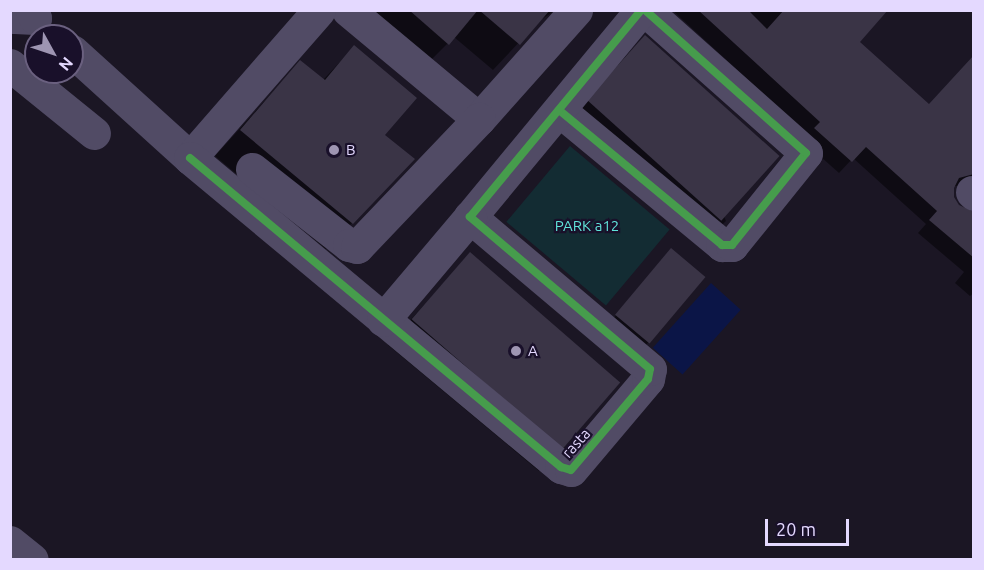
<!DOCTYPE html>
<html>
<head>
<meta charset="utf-8">
<style>
  body { margin:0 }
  #map { position:relative; width:984px; height:570px; overflow:hidden; background:#1b1624; font-family:Ubuntu,sans-serif }
  div>[style] { position:absolute }
  [style*='--x'] { left:calc(var(--x)*1px); top:calc(var(--y)*1px); width:calc(var(--w)*1px); rotate:calc(var(--a)*1deg) }
  .green>* { inset:0; background:#132c33; transform-origin:0 0 }
  .water>* { inset:0; background:#0b1547; transform-origin:0 0 }
  .shadow>* { inset:0; background:#0007; transform-origin:0 0 }
  .building>* { inset:0; background:#3a3446; transform-origin:0 0 }
  .minor>* { height:33px; margin:-16.5px; padding:0 16.5px; transform-origin:16.5px; border-radius:16.5px; background:#514b65 }
  .cycleway>* { height:8px; margin:-4px; padding:0 4px; transform-origin:4px; border-radius:4px; background:#469c4c }
  .dots>* { width:16px; height:16px; translate:-50% -50%; box-sizing:border-box; border:3px solid #19102a; border-radius:50% }
  span { translate:-50% -50%; white-space:nowrap; text-align:center; line-height:1.15; -webkit-text-stroke:4.5px #19102a; paint-order:stroke }
  .poi-label { font-size:15px; color:#e4d9ff }
  .left { translate:0 -50%; text-align:left }
  .park-label { font-size:15px; color:#60e4da }
  .street-label { font-size:15px; color:#e4d9ff }
  .frame { position:absolute; inset:0; border:12px solid #e4d9ff; pointer-events:none }
  .north { position:absolute; left:24px; top:24px; width:60px; height:60px; box-sizing:border-box; background:#19102a; border:2px solid #6a607f; border-radius:50%; rotate:130deg; font-size:16px; font-weight:700; line-height:24px; text-align:center; color:#e4d9ff }
  .north::after { content:''; display:block; margin:auto; width:21px; height:27px; background:#9e95b2; clip-path:polygon(50% 0,100% 100%,50% 72%,0 100%) }
  .scale { position:absolute; left:765px; top:519px; width:84px; height:27px; box-sizing:border-box; border:3px solid #e4d9ff; border-top:0; padding-left:8px; font-size:18px; line-height:21px; white-space:nowrap; color:#e4d9ff; -webkit-text-stroke:4px #19102a; paint-order:stroke }
</style>
</head>
<body>
<div id="map">
  <div class="green">
    <i style="left:570px;top:146px;width:130px;height:99px;rotate:40deg"></i>
  </div>
  <div class="water">
    <i style="left:711px;top:283px;width:40px;height:87px;rotate:42deg"></i>
  </div>
  <div class="shadow">
    <i style="clip-path:polygon(370px 10px,556px 10px,539px 21px,493px 70px,454px 37px,422px 69px)"></i>
    <i style="clip-path:polygon(672px 10px,873px 10px,858px 42px,928px 106px,974px 56px,974px 192px,964px 186px,953px 186px,953px 198px,958px 206px,974px 213px,974px 293px,970px 296px,955px 283px,964px 272px,918px 233px,926px 224px,853px 158px,839px 173px,803px 141px,808px 135px)"></i>
    <i style="clip-path:polygon(645px 37px,726px 221px,700px 246px,565px 129px,619px 63px)"></i>
    <i style="clip-path:polygon(354px 47px,383px 135px,352px 223px,326px 249px,215px 156px,300px 62px,323px 80px)"></i>
    <i style="left:671px;top:250px;width:42px;height:101px;rotate:40deg"></i>
    <i style="clip-path:polygon(470px 254px,565px 446px,539px 471px,388px 345px)"></i>
  </div>
  <div class="building">
    <i style="clip-path:polygon(409px 10px,478px 10px,449px 45px)"></i>
    <i style="clip-path:polygon(479px 10px,550px 10px,520px 45px)"></i>
    <i style="clip-path:polygon(698px 10px,748px 10px,767px 29px,784px 10px,888px 10px,860px 42px,929px 104px,974px 55px,974px 174px,959px 178px,954px 188px,954px 197px,959px 205px,974px 212px,974px 258px,929px 220px,937px 211px,866px 147px,852px 162px,814px 128px,820px 122px)"></i>
    <i style="left:645px;top:35px;width:181px;height:87px;rotate:42deg"></i>
    <i style="clip-path:polygon(354px 45px,417px 98px,385px 135px,415px 159px,353px 224px,240px 130px,300px 60px,325px 80px)"></i>
    <i style="left:671px;top:248px;width:45px;height:87px;rotate:40deg"></i>
    <i style="left:470px;top:252px;width:199px;height:89px;rotate:41deg"></i>
  </div>
  <div class="minor">
    <i style="--x:348;--y:10;--w:170;--a:39.8"></i>
    <i style="--x:479;--y:119;--w:146;--a:-48.3"></i>
    <i style="--x:10;--y:14;--w:6;--a:31"></i>
    <i style="--x:15;--y:17;--w:20;--a:3"></i>
    <i style="--x:35;--y:18;--w:9;--a:-111"></i>
    <i style="--x:72;--y:51;--w:159;--a:42.2"></i>
    <i style="--x:190;--y:158;--w:196;--a:-48.9"></i>
    <i style="--x:10;--y:65;--w:108;--a:39"></i>
    <i style="--x:559;--y:110;--w:212;--a:39.6"></i>
    <i style="--x:722;--y:245;--w:10;--a:0"></i>
    <i style="--x:732;--y:245;--w:118;--a:-51.2"></i>
    <i style="--x:806;--y:153;--w:215;--a:-138.4"></i>
    <i style="--x:190;--y:158;--w:483;--a:39.8"></i>
    <i style="--x:561;--y:467;--w:10;--a:17"></i>
    <i style="--x:571;--y:470;--w:119;--a:-49.8"></i>
    <i style="--x:648;--y:379;--w:10;--a:-79"></i>
    <i style="--x:650;--y:369;--w:236;--a:-139.8"></i>
    <i style="--x:470;--y:217;--w:268;--a:-50.4"></i>
    <i style="--x:252;--y:169;--w:123;--a:38.1"></i>
    <i style="--x:349;--y:245;--w:8;--a:14"></i>
    <i style="--x:357;--y:247;--w:177;--a:-46.4"></i>
    <i style="--x:972;--y:192;--w:3;--a:45"></i>
    <i style="--x:383;--y:320;--w:135;--a:-49.8"></i>
    <i style="--x:10;--y:542;--w:28;--a:39"></i>
  </div>
  <div class="cycleway">
    <i style="--x:559;--y:110;--w:212;--a:39.6"></i>
    <i style="--x:722;--y:245;--w:10;--a:0"></i>
    <i style="--x:732;--y:245;--w:118;--a:-51.2"></i>
    <i style="--x:806;--y:153;--w:215;--a:-138.4"></i>
    <i style="--x:190;--y:158;--w:483;--a:39.8"></i>
    <i style="--x:561;--y:467;--w:10;--a:17"></i>
    <i style="--x:571;--y:470;--w:119;--a:-49.8"></i>
    <i style="--x:648;--y:379;--w:10;--a:-79"></i>
    <i style="--x:650;--y:369;--w:236;--a:-139.8"></i>
    <i style="--x:470;--y:217;--w:268;--a:-50.4"></i>
  </div>
  <div class="dots">
    <i style="left:334px;top:150px;background:#9e95b2"></i>
    <i style="left:516px;top:351px;background:#9e95b2"></i>
  </div>
  <div class="poi-label">
    <span class="left" style="left:346px;top:150px">B</span>
    <span class="left" style="left:528px;top:351px">A</span>
  </div>
  <div class="park-label">
    <span style="left:587px;top:226px">PARK a12</span>
  </div>
  <div class="street-label">
    <span style="left:576px;top:443px;rotate:-48deg">rasta</span>
  </div>
  <div class="frame"></div>
  <div class="north">N</div>
  <div class="scale">20 m</div>
</div>
</body>
</html>
